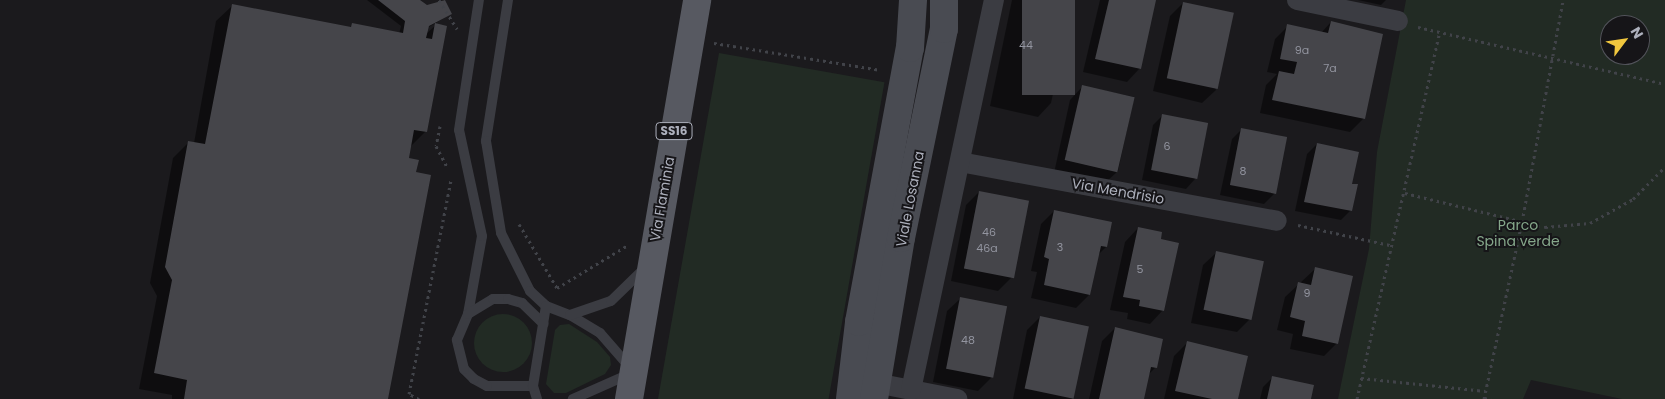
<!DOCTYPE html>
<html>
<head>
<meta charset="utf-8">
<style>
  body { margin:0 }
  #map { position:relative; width:1665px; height:399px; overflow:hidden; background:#1b1a1d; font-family:Poppins,sans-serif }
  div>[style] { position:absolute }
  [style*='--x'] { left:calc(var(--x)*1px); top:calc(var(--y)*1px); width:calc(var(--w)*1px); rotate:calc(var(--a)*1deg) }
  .green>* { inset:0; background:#222b24; transform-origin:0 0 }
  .round { border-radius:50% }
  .shadow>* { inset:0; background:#0007 }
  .building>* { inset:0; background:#45454a; transform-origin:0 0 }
  .path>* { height:3px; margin-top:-1.5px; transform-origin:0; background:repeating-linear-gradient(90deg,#414349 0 2.5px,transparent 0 6.5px) }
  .service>* { height:10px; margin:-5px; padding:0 5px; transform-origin:5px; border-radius:5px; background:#3b3c42 }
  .minor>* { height:20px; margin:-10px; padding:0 10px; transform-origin:10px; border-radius:10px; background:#3b3c42 }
  .secondary>* { height:28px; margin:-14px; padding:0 14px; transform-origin:14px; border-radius:14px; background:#494b52 }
  .primary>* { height:28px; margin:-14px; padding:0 14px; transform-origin:14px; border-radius:14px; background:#575961 }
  span { translate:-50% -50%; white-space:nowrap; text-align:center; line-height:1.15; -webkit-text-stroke:4px #161518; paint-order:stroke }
  .number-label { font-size:11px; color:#9395a0 }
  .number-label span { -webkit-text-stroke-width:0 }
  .shield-label span { padding:1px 4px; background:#161518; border:1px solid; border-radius:4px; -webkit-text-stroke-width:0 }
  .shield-label { font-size:12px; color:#adb0bc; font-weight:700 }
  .street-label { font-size:14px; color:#adb0bc }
  .park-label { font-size:14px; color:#85a78a }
  .north { position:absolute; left:1600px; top:15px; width:50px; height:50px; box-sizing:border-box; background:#161518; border:1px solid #52535a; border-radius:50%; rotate:59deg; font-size:14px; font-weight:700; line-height:20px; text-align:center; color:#adb0bc }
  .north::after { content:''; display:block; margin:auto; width:18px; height:22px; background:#f1c73e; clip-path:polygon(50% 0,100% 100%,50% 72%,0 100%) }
</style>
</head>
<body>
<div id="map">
  <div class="green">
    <i style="clip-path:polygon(evenodd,1406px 0,1665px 0,1665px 399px,1622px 399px,1531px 380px,1523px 399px,1338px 399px,1369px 249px,1377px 152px,1406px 0,1610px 25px,1640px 25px,1640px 55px,1610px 55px,1610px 25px)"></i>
    <i style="left:719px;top:53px;width:168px;height:352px;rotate:10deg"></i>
    <i class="round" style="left:474px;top:314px;width:58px;height:58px"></i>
    <i style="clip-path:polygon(569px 324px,597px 342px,610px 357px,611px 365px,605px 374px,566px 393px,554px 393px,546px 384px,555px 330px,560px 325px)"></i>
  </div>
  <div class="shadow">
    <i style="clip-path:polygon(367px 0,418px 0,427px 7px,444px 0,451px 14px,427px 28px,426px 34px,436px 25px,445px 27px,425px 132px,410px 147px,387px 399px,172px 399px,172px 395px,139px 389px,157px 296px,150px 283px,173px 158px,189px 142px,194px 143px,216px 21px,232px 6px,349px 28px,353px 25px,399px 34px,401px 26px)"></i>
    <i style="clip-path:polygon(1012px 0,1073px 0,1051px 103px,1038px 117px,990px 106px)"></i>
    <i style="clip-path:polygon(1155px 0,1140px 68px,1127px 82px,1083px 72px,1100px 0)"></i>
    <i style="clip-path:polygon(1358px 0,1386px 0,1381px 5px)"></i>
    <i style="clip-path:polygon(1183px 3px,1216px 90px,1202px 103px,1153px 91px,1170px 16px)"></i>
    <i style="clip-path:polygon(1331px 22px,1382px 35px,1363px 119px,1350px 132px,1260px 113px,1266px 85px,1277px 74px,1267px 72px,1275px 39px,1288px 26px,1321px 33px)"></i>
    <i style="clip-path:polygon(1083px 86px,1134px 97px,1118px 171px,1104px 184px,1054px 173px,1070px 100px)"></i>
    <i style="clip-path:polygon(1163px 115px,1195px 179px,1186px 189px,1142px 180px,1153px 125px)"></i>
    <i style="clip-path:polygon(1242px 129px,1274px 194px,1264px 204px,1220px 195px,1232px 139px)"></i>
    <i style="clip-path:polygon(1317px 144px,1351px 185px,1351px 210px,1341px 220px,1295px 211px,1307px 154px)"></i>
    <i style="clip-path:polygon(979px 192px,1012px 277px,998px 291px,951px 281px,966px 205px)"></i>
    <i style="clip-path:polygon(1054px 211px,1111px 223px,1106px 247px,1098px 255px,1089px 295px,1076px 308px,1031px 298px,1037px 272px,1031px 271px,1041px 224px)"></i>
    <i style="clip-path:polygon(1138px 228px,1163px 310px,1150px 324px,1127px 319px,1128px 313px,1110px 310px,1125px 242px)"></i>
    <i style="clip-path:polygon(1217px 252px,1250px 319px,1237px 332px,1191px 323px,1203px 265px)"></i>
    <i style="clip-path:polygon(1315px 269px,1337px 343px,1324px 356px,1290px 349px,1293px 334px,1277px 330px,1285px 297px)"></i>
    <i style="clip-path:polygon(961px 298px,991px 378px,978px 391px,933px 382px,947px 311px)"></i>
    <i style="clip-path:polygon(1040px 317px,1074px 397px,1072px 399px,1013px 399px,1027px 330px)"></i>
    <i style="clip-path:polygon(1115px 328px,1155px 368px,1147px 376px,1142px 399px,1089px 399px,1102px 341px)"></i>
    <i style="clip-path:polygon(1187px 343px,1237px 399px,1164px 399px,1174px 356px)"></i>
    <i style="clip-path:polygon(1273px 377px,1309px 399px,1260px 399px,1263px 387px)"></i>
  </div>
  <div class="building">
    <i style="clip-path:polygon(378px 0,420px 0,427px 5px,445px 0,452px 14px,429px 26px,426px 38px,432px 39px,435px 23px,447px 26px,427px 132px,414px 130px,409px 158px,419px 160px,416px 172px,431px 175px,388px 399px,184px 399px,187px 380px,154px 373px,172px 280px,165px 267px,188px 141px,205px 144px,232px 4px,351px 27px,352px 23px,403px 33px,405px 21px)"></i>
    <i style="left:1022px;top:0;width:53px;height:95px"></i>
    <i style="clip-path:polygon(1109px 0,1156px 0,1141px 69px,1095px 59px)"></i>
    <i style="left:1183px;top:2px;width:52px;height:78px;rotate:12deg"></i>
    <i style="clip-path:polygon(1331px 21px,1383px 34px,1365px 119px,1272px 100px,1279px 71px,1294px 74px,1297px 62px,1280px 59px,1287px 24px,1328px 33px)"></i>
    <i style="left:1082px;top:85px;width:54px;height:77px;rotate:13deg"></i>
    <i style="left:1162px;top:114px;width:47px;height:57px;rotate:11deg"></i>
    <i style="left:1241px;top:128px;width:47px;height:58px;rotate:11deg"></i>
    <i style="clip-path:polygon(1317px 143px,1359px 152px,1352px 184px,1358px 184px,1352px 211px,1304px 202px)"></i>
    <i style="left:979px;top:191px;width:51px;height:79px;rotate:11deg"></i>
    <i style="clip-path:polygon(1054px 210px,1112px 222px,1107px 247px,1101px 246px,1090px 295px,1044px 285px,1049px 259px,1044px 257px)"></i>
    <i style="clip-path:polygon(1138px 227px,1162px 232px,1161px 239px,1179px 243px,1164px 311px,1139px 306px,1140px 300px,1123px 297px)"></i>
    <i style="left:1216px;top:251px;width:49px;height:60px;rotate:12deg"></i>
    <i style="clip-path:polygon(1315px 267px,1353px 276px,1338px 344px,1302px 336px,1305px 321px,1290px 317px,1298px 282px,1311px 285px)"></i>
    <i style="left:960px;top:297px;width:48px;height:73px;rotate:11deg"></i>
    <i style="left:1040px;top:316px;width:50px;height:74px;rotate:12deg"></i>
    <i style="clip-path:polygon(1115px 327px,1163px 339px,1157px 368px,1151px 367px,1144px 399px,1099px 399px)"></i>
    <i style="clip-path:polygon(1187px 341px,1248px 356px,1238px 399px,1212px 399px,1175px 391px)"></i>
    <i style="clip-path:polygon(1272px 376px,1314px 385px,1311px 399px,1267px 399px)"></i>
  </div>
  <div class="path">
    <i style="--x:439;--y:0;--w:34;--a:58"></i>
    <i style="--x:1418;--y:27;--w:253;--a:13"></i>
    <i style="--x:714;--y:43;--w:169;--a:9.2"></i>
    <i style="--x:440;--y:126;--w:20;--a:101"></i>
    <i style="--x:436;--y:146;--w:24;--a:62"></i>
    <i style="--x:1405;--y:193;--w:144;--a:13.7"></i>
    <i style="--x:1545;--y:227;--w:45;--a:-5.1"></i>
    <i style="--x:1590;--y:223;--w:49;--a:-29.2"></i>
    <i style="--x:1633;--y:199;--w:45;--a:-45"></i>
    <i style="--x:519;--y:224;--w:74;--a:59.3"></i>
    <i style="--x:557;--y:288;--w:83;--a:-31.2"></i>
    <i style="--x:1298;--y:225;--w:94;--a:12.3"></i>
    <i style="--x:1361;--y:378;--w:125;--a:6"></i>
    <i style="--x:1484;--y:398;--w:7;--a:8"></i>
    <i style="--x:419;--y:399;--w:11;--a:-153"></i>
    <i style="--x:409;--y:394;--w:219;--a:-78.9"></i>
    <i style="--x:1357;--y:399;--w:376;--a:-77.3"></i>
    <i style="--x:1484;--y:399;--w:181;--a:-77.9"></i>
    <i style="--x:1522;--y:222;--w:226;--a:-79.5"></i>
  </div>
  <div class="service">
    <i style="--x:508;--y:0;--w:143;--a:98.9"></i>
    <i style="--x:486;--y:141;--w:93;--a:80.7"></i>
    <i style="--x:501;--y:233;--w:65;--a:63.4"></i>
    <i style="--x:530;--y:291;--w:22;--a:43"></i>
    <i style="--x:546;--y:306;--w:26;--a:21"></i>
    <i style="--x:570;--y:315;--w:35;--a:31"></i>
    <i style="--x:600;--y:333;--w:52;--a:48.9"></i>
    <i style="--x:634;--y:372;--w:67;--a:156.1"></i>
    <i style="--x:468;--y:314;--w:79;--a:-79.8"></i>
    <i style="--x:482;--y:236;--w:108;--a:-102.2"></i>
    <i style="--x:459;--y:130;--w:132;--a:-81.3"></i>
    <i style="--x:570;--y:315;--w:43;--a:-18.9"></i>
    <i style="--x:611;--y:301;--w:49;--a:-44.2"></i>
    <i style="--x:533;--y:386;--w:46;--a:180"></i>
    <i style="--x:487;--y:386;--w:15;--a:-152"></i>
    <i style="--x:474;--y:379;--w:14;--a:-135"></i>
    <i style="--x:464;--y:369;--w:30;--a:-104"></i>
    <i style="--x:457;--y:340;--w:28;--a:-67"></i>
    <i style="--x:468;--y:314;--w:29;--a:-31"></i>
    <i style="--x:493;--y:299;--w:15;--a:0"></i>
    <i style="--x:508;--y:299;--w:15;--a:16"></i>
    <i style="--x:522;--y:303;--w:30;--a:44"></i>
    <i style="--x:537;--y:399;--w:14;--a:-107"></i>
    <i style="--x:533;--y:386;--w:81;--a:-80.8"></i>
  </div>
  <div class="minor">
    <i style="--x:1297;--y:0;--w:103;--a:11.7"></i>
    <i style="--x:960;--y:162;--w:322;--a:10.5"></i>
    <i style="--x:876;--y:383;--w:83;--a:11.2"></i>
    <i style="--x:911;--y:390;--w:399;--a:-78"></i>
  </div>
  <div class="secondary">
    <i style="--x:850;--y:399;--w:78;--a:-83.3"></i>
    <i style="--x:859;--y:322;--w:279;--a:-79.5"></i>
    <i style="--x:910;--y:48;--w:48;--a:-86.4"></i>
    <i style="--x:874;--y:399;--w:163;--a:-80.5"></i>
    <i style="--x:901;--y:238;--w:213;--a:-78.4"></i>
    <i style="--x:944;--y:29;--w:29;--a:-90"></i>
  </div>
  <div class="primary">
    <i style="--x:629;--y:399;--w:405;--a:-80.3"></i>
  </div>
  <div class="number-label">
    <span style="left:1026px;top:45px">44</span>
    <span style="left:1302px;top:50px">9a</span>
    <span style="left:1330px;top:68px">7a</span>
    <span style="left:1167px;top:146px">6</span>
    <span style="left:1243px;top:171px">8</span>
    <span style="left:989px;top:232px">46</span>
    <span style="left:1060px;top:247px">3</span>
    <span style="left:987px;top:248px">46a</span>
    <span style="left:1140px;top:269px">5</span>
    <span style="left:1307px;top:293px">9</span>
    <span style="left:968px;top:340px">48</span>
  </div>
  <div class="shield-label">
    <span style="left:674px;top:131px">SS16</span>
  </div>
  <div class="street-label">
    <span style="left:1118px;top:191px;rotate:10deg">Via Mendrisio</span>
    <span style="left:662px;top:199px;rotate:-80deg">Via Flaminia</span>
    <span style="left:910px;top:199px;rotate:-79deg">Viale Losanna</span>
  </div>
  <div class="park-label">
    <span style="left:1518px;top:233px">Parco<br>Spina verde</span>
  </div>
  <div class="north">N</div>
</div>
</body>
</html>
